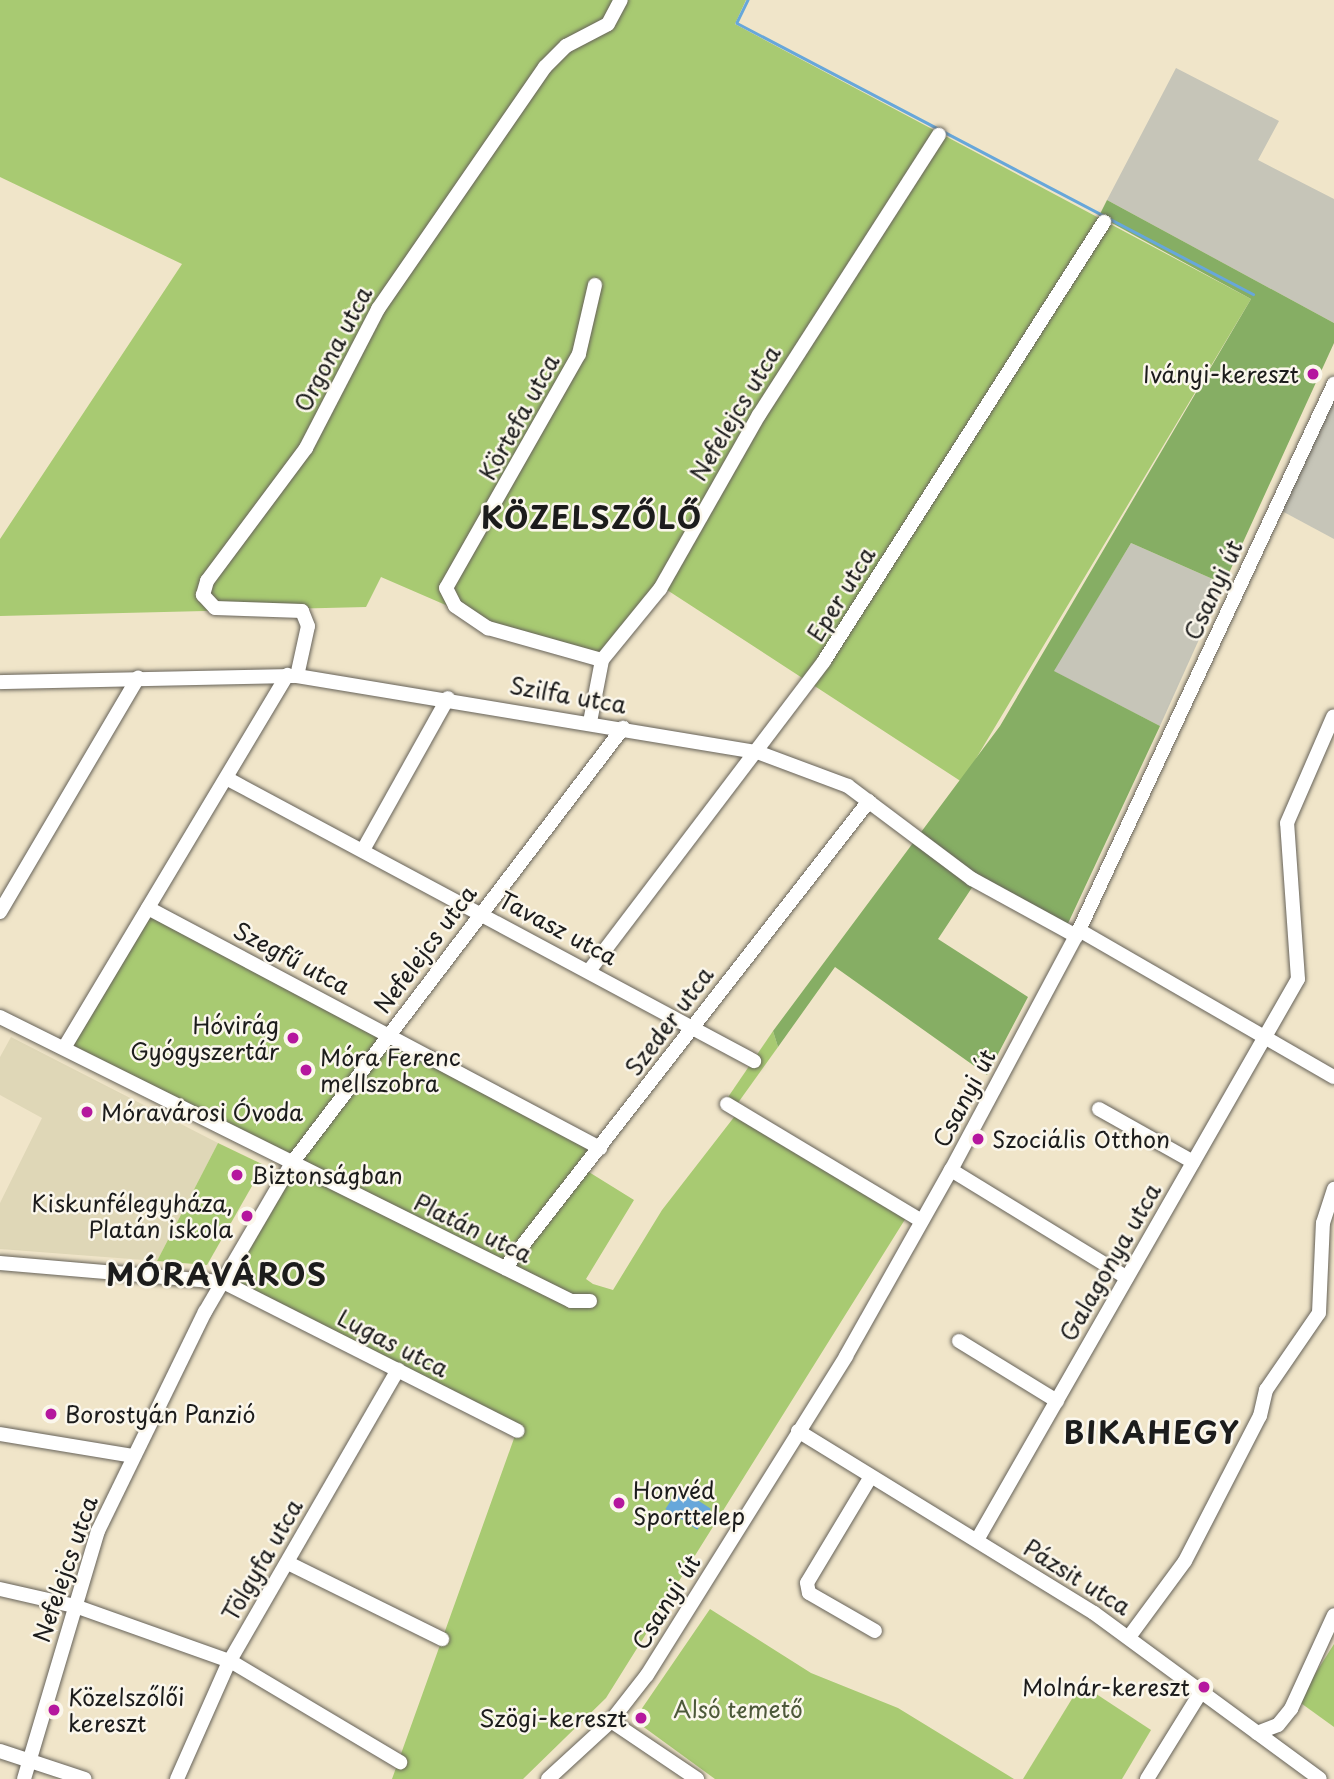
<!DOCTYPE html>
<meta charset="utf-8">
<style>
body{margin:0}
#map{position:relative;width:1334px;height:1779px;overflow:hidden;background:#f0e5c9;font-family:"Playpen Sans",sans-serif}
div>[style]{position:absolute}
.built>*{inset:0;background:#dfd7b7}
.industrial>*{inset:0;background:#c6c5b8}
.green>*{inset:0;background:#a8ca72}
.forest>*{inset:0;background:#86ae64}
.water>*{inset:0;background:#67a7da;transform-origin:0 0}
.stream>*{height:2.5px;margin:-1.25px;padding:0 1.25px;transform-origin:1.25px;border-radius:1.25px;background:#67a7da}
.roads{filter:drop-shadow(0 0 2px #666259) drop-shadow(0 0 2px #666259)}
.minor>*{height:14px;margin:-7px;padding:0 7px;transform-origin:7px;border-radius:7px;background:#fff}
.dots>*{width:19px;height:19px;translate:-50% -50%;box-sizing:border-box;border:4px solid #fbf7ec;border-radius:50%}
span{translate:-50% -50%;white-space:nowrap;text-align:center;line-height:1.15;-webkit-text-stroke:5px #fbf7ec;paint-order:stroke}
.street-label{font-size:23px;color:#1c1c1c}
.poi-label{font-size:23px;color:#1c1c1c}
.right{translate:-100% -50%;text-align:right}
.left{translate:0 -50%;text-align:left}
.park-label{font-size:23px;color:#4d593a}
.district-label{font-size:30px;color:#1c1c1c;font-weight:700;letter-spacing:2px}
</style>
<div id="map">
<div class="built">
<i style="clip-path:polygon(11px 1037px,218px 1143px,157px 1261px,0 1249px,0 1203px,42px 1118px,0 1095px,0 1057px)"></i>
</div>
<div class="industrial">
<i style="clip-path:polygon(1176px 68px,1279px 121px,1258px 160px,1334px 199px,1334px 323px,1107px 200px)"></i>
<i style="clip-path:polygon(1334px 386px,1334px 539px,1280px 510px)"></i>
<i style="clip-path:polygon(1131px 543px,1224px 584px,1160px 726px,1053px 671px)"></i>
</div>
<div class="green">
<i style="clip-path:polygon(0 0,746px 0,735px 24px,1251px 299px,962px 782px,664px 588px,607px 657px,508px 632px,381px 577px,366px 607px,0 616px,0 539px,182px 264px,0 177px)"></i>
<i style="clip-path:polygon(148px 908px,600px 1149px,584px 1169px,634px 1200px,586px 1279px,593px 1284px,613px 1290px,662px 1210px,738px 1112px,909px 1213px,606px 1698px,523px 1779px,392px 1779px,517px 1430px,223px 1282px,291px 1163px,64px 1048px)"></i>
<i style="clip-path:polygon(773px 1031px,778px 1047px,735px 1107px,724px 1103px)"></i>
<i style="clip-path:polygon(218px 1143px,264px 1165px,207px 1265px,157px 1261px)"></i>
<i style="clip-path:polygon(710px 1609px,811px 1673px,898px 1708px,1014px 1779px,715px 1779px,634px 1720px)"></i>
<i style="clip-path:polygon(1334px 1644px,1334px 1727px,1298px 1701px)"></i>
<i style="clip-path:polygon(1081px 1684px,1151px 1730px,1122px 1779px,1023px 1779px)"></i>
</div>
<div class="forest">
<i style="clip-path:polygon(1107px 200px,1334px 323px,1334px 343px,1224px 584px,1131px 543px,1054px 671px,1160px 726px,1064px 932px,975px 883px,938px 939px,1028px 997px,987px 1075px,835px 967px,778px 1047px,773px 1031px,1000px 726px,1251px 299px,1099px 216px)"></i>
</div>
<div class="water">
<i style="left:679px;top:1488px;width:38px;height:25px;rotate:33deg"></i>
</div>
<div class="stream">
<i style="left:748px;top:0;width:25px;rotate:116deg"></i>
<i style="left:737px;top:23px;width:583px;rotate:27.71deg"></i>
</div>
<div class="roads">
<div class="minor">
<i style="left:595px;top:285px;width:71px;rotate:103.1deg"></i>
<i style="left:579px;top:354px;width:269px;rotate:119.6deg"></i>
<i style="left:446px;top:588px;width:20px;rotate:63deg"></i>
<i style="left:455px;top:606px;width:40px;rotate:34deg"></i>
<i style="left:488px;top:628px;width:118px;rotate:15.7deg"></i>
<i style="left:297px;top:676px;width:51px;rotate:-77.6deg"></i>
<i style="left:308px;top:626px;width:16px;rotate:-112deg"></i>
<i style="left:302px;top:611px;width:87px;rotate:-178deg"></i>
<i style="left:215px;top:608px;width:18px;rotate:-133deg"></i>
<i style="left:203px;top:595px;width:15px;rotate:-74deg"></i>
<i style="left:207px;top:581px;width:166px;rotate:-53.3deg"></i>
<i style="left:306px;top:448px;width:157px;rotate:-62.6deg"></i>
<i style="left:378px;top:309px;width:294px;rotate:-55.4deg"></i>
<i style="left:545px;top:67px;width:30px;rotate:-45deg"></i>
<i style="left:566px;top:46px;width:47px;rotate:-27.6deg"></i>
<i style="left:608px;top:24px;width:27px;rotate:-62deg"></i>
<i style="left:0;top:682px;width:297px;rotate:-1.2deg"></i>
<i style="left:297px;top:676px;width:466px;rotate:9.4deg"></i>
<i style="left:757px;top:752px;width:97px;rotate:20.5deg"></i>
<i style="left:848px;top:786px;width:155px;rotate:36.9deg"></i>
<i style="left:972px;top:879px;width:119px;rotate:28.7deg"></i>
<i style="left:590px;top:722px;width:63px;rotate:-79deg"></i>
<i style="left:602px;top:660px;width:92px;rotate:-50.8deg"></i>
<i style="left:660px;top:589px;width:200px;rotate:-60.4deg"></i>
<i style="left:759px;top:415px;width:333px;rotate:-57.3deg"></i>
<i style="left:228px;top:779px;width:597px;rotate:28.2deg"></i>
<i style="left:363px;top:850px;width:174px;rotate:-60.8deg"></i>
<i style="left:148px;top:908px;width:512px;rotate:27.97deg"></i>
<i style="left:0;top:912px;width:272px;rotate:-59.5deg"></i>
<i style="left:1079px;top:930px;width:294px;rotate:30deg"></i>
<i style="left:589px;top:971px;width:389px;rotate:-52.8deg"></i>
<i style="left:824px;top:661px;width:521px;rotate:-57.47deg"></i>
<i style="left:0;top:1017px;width:638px;rotate:26.44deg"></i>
<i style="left:571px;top:1301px;width:19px"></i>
<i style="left:64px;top:1048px;width:435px;rotate:-59.1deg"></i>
<i style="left:727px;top:1104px;width:227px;rotate:31deg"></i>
<i style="left:1099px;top:1109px;width:108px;rotate:29.4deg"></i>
<i style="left:951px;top:1170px;width:206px;rotate:31.5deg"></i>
<i style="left:0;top:1263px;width:224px;rotate:4.9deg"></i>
<i style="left:223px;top:1282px;width:330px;rotate:26.8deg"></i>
<i style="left:505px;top:1268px;width:592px;rotate:-52.07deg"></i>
<i style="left:959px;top:1341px;width:115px;rotate:31.5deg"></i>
<i style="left:798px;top:1431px;width:347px;rotate:31.6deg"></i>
<i style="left:1094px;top:1613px;width:280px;rotate:36.3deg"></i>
<i style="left:0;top:1434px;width:135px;rotate:9.4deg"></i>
<i style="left:870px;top:1478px;width:122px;rotate:121deg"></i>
<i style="left:807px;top:1583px;width:10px;rotate:79deg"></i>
<i style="left:809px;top:1593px;width:76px;rotate:29.9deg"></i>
<i style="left:977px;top:1540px;width:646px;rotate:-60.22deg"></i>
<i style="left:1298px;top:979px;width:156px;rotate:-94deg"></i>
<i style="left:1287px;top:823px;width:116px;rotate:-66.5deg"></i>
<i style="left:288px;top:1563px;width:172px;rotate:26.3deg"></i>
<i style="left:0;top:1589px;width:77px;rotate:12.8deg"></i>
<i style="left:75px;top:1606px;width:167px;rotate:19.6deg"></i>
<i style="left:232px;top:1662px;width:196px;rotate:30.8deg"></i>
<i style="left:1129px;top:1637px;width:94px;rotate:-53.6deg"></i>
<i style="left:1185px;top:1561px;width:163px;rotate:-62.7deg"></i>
<i style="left:1260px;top:1416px;width:27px;rotate:-77deg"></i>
<i style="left:1266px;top:1390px;width:93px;rotate:-55.5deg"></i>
<i style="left:1319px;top:1313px;width:90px;rotate:-87.5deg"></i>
<i style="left:1323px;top:1223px;width:36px;rotate:-72deg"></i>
<i style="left:611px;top:1721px;width:104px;rotate:34deg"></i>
<i style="left:1257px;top:1733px;width:22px;rotate:-21deg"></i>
<i style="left:1278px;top:1725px;width:21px;rotate:-51deg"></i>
<i style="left:1291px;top:1709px;width:103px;rotate:-65.4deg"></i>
<i style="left:0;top:1751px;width:89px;rotate:18.2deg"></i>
<i style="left:24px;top:1779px;width:259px;rotate:-73.4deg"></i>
<i style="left:98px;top:1531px;width:244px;rotate:-64deg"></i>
<i style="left:205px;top:1312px;width:173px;rotate:-59.7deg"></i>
<i style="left:292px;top:1163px;width:547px;rotate:-52.73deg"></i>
<i style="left:177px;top:1779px;width:126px;rotate:-66.1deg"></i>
<i style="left:228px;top:1664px;width:340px;rotate:-60deg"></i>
<i style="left:548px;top:1779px;width:86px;rotate:-42.6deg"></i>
<i style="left:611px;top:1721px;width:58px;rotate:-52deg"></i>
<i style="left:647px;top:1675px;width:376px;rotate:-58deg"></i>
<i style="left:846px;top:1356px;width:214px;rotate:-60.6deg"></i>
<i style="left:951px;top:1170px;width:272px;rotate:-61.9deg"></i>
<i style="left:1079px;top:930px;width:603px;rotate:-64.97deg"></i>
<i style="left:1147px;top:1779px;width:102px;rotate:-58.2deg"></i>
</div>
</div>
<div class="dots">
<i style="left:1313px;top:374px;background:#b5179e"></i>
<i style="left:293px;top:1038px;background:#b5179e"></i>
<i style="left:306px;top:1070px;background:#b5179e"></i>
<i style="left:87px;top:1112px;background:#b5179e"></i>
<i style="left:978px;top:1139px;background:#b5179e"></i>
<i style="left:237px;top:1175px;background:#b5179e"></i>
<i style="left:247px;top:1216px;background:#b5179e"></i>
<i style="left:51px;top:1414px;background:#b5179e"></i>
<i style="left:619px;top:1503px;background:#b5179e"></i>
<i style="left:1204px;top:1687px;background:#b5179e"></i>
<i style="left:54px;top:1710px;background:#b5179e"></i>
<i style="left:641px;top:1718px;background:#b5179e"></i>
</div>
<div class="street-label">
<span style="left:333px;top:349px;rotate:-62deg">Orgona utca</span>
<span style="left:735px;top:413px;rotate:-59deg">Nefelejcs utca</span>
<span style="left:519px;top:417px;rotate:-61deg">Körtefa utca</span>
<span style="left:1213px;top:590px;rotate:-65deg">Csanyi út</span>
<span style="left:841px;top:594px;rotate:-58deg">Eper utca</span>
<span style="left:568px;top:695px;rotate:10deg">Szilfa utca</span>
<span style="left:558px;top:928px;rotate:28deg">Tavasz utca</span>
<span style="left:425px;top:949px;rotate:-53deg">Nefelejcs utca</span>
<span style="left:292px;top:958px;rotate:28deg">Szegfű utca</span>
<span style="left:669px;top:1021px;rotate:-53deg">Szeder utca</span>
<span style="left:964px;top:1098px;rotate:-62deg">Csanyi út</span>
<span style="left:473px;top:1228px;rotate:26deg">Platán utca</span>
<span style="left:1110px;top:1262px;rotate:-60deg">Galagonya utca</span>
<span style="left:393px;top:1343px;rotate:27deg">Lugas utca</span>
<span style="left:262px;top:1560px;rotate:-60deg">Tölgyfa utca</span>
<span style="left:65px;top:1569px;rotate:-71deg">Nefelejcs utca</span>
<span style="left:1077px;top:1577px;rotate:32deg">Pázsit utca</span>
<span style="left:666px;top:1602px;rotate:-58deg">Csanyi út</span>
</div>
<div class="poi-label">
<span class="right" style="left:1299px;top:374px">Iványi-kereszt</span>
<span class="right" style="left:279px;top:1038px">Hóvirág<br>Gyógyszertár</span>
<span class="left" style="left:320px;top:1070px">Móra Ferenc<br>mellszobra</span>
<span class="left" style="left:101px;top:1112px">Móravárosi Óvoda</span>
<span class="left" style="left:992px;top:1139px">Szociális Otthon</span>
<span class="left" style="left:251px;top:1175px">Biztonságban</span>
<span class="right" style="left:233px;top:1216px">Kiskunfélegyháza,<br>Platán iskola</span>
<span class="left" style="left:65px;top:1414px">Borostyán Panzió</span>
<span class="left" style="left:633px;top:1503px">Honvéd<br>Sporttelep</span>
<span class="right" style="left:1190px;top:1687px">Molnár-kereszt</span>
<span class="left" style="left:68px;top:1710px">Közelszőlői<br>kereszt</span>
<span class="right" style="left:627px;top:1718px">Szögi-kereszt</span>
</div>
<div class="park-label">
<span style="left:738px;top:1709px">Alsó temető</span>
</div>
<div class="district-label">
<span style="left:592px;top:517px">KÖZELSZŐLŐ</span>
<span style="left:217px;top:1274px">MÓRAVÁROS</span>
<span style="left:1152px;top:1432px">BIKAHEGY</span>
</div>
</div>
